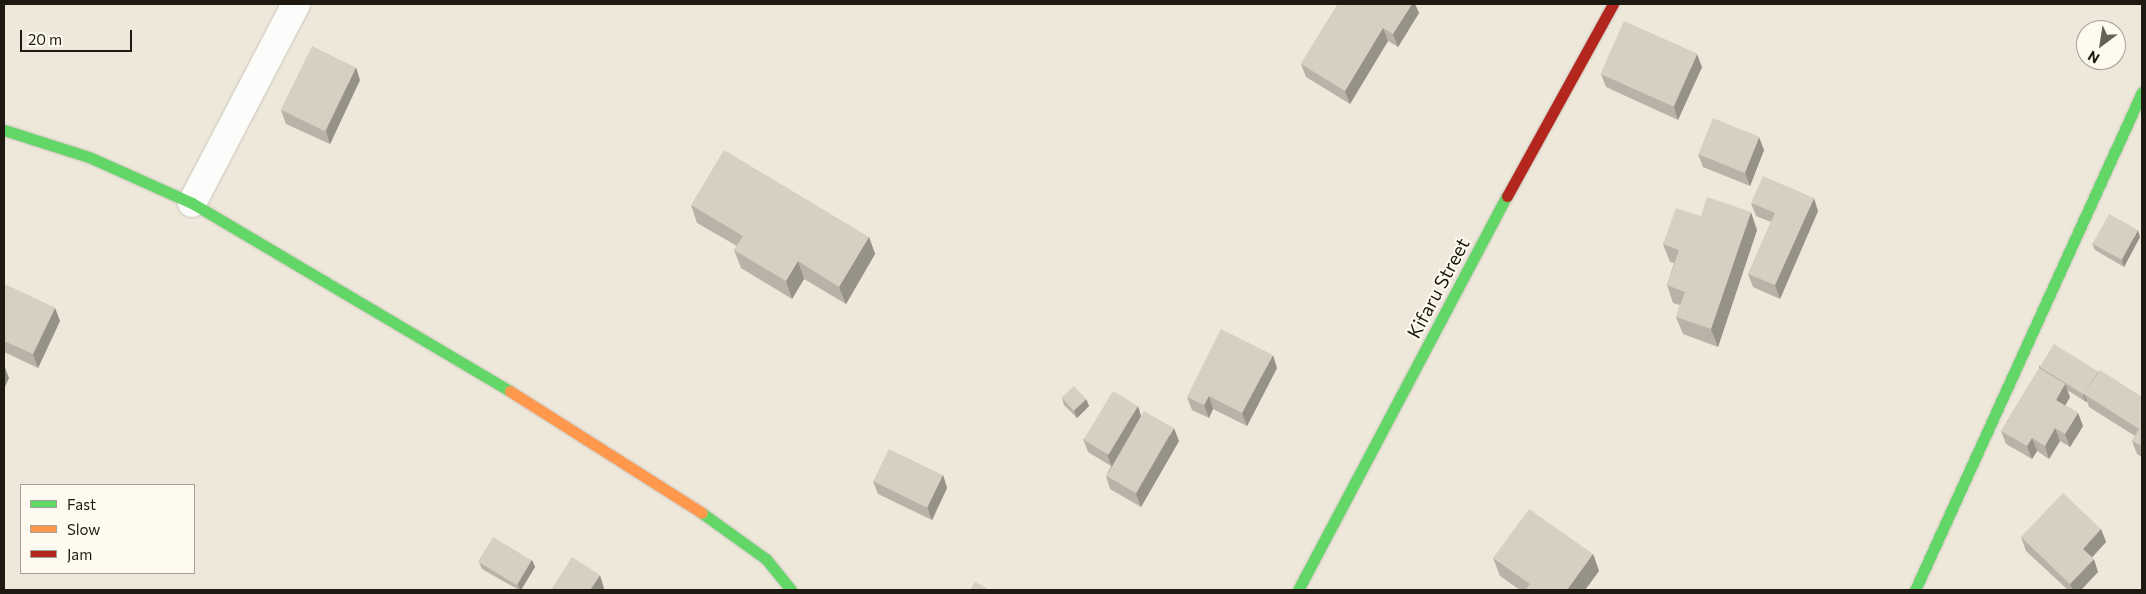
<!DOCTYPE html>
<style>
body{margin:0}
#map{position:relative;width:2146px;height:594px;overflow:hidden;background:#eee8db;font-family:Commissioner,sans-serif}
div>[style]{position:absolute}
.roads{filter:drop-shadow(0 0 1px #cac5bb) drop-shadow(0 0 1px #cac5bb)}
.street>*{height:28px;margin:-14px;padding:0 14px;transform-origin:14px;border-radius:14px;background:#fcfcfa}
.fast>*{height:11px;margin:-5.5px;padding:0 5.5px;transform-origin:5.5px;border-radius:5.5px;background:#63d668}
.slow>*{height:11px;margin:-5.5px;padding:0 5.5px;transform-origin:5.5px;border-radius:5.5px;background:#ff974d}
.jam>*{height:11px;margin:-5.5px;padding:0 5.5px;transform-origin:5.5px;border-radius:5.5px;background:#b3261e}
.wall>*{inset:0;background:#b9b3a7}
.shaded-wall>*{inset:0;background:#969288}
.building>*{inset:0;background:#d7d0c2;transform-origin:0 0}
span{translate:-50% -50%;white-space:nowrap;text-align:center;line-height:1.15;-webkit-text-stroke:4px #fefaf0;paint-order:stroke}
.street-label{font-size:19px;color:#1e1a11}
.frame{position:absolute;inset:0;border:5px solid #1e1a11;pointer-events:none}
.legend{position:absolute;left:20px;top:484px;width:175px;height:90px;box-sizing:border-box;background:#fefaf0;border:1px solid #a4a097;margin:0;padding:6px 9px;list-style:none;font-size:15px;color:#1e1a11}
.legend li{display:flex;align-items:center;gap:10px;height:25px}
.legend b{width:25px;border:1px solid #a4a097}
.north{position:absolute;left:2076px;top:20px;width:50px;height:50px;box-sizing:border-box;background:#fefaf0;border:1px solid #a4a097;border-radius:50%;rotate:211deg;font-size:14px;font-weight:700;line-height:20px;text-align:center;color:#1e1a11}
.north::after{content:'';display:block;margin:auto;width:18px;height:22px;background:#676258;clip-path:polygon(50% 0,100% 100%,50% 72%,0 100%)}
.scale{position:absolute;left:20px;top:30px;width:112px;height:22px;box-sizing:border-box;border:2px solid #1e1a11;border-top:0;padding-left:6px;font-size:15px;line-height:18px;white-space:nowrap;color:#1e1a11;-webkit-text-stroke:4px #fefaf0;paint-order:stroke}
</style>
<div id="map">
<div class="roads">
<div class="street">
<i style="left:192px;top:203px;width:225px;rotate:-62.4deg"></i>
</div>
<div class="fast">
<i style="left:4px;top:130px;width:89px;rotate:17.6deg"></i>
<i style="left:89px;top:157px;width:113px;rotate:24.1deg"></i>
<i style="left:192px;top:203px;width:369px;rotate:30.6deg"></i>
<i style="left:702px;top:513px;width:79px;rotate:35.7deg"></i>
<i style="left:766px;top:559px;width:40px;rotate:51deg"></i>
<i style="left:1298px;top:590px;width:446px;rotate:-62.1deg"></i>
<i style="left:1915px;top:590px;width:547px;rotate:-65.5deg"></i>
</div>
<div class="slow">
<i style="left:510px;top:391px;width:227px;rotate:32.4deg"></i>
</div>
<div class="jam">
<i style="left:1507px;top:196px;width:219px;rotate:-61.1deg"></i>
</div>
</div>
<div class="wall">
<i style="clip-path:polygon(1338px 4px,1415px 4px,1419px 13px,1398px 47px,1388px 41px,1350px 104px,1306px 77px,1301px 64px)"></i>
<i style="clip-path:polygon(1702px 67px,1678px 120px,1606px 87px,1601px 74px)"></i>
<i style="clip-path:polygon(360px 80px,330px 144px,286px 124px,281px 110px)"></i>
<i style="clip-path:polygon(1764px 150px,1750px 186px,1703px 167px,1698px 154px)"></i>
<i style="clip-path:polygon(1751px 203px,1818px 211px,1780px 299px,1753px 287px,1748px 274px,1771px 222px,1756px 216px)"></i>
<i style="clip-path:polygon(691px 205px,869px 237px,875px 254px,846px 304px,804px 279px,792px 299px,741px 268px,734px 250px,737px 246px,697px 223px)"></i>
<i style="clip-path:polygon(1701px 216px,1757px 230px,1718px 347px,1683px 334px,1676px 317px,1680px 305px,1673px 303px,1667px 285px,1674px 263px,1670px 262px,1663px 244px)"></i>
<i style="clip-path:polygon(2140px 237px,2124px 267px,2095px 250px,2092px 243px)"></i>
<i style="clip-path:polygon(4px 284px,55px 308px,60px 321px,38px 368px,4px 352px)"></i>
<i style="clip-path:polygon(2039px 366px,2098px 372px,2142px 397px,2142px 457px,2137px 454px,2132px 441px,2135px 436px,2089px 407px,2087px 401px,2086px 402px,2067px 390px,2070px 397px,2065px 405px,2078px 413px,2083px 426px,2070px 447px,2060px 441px,2049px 459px,2037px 451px,2032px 459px,2006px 444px,2001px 431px,2039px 369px)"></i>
<i style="clip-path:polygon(1277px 368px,1247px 426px,1213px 409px,1209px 418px,1192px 410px,1187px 397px)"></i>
<i style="clip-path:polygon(1062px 398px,1086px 399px,1089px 406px,1077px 418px,1064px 405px)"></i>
<i style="clip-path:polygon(1141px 416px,1179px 441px,1141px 507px,1110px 489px,1106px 476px,1111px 466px,1088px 452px,1083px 439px)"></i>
<i style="clip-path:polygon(943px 475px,947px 488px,932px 520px,878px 494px,873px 481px)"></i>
<i style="clip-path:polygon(2101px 529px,2106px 542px,2092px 557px,2098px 572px,2081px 590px,2068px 590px,2026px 551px,2021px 537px)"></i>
<i style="clip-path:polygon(1593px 554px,1599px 571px,1585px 590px,1520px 590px,1500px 576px,1493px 558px)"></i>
<i style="clip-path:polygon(532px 560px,535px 567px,521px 590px,519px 590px,482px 569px,479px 562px)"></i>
</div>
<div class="shaded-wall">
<i style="clip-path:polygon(1412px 4px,1415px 4px,1419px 13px,1398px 47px,1393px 34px)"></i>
<i style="clip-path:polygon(1383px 28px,1388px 41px,1350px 104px,1345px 91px)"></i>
<i style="clip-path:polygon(1697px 54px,1702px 67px,1678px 120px,1674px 107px)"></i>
<i style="clip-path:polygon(356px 67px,360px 80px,330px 144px,326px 131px)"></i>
<i style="clip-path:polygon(1759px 137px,1764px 150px,1750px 186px,1745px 173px)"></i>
<i style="clip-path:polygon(1814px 198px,1818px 211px,1780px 299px,1775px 285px)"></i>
<i style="clip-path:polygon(1751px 212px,1757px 230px,1718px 347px,1711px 329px)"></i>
<i style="clip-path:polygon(2138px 230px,2140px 237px,2124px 267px,2122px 260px)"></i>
<i style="clip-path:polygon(869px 237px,875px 254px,846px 304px,839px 287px)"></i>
<i style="clip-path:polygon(798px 261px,804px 279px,792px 299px,786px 281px)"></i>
<i style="clip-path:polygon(55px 308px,60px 321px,38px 368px,33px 354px)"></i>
<i style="clip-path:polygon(1273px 355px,1277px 368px,1247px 426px,1242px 413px)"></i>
<i style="clip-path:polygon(4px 365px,9px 378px,4px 389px)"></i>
<i style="clip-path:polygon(2098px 372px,2084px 394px,2087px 401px,2086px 402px,2083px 395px)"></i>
<i style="clip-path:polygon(2065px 384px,2070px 397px,2061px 413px,2056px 400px)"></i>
<i style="clip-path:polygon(1209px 396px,1213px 409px,1209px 418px,1204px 405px)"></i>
<i style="clip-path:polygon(1086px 399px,1089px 406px,1077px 418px,1074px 410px)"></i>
<i style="clip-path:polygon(1138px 406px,1142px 419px,1112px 467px,1107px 454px)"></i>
<i style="clip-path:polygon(2078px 413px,2083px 426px,2070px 447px,2065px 434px)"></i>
<i style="clip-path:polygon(1174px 428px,1179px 441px,1141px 507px,1136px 494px)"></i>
<i style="clip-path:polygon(2055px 428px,2060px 441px,2049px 459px,2045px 446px)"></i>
<i style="clip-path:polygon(2032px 438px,2037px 451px,2032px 459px,2027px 446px)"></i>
<i style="clip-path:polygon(943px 475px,947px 488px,932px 520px,927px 507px)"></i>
<i style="clip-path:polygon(2101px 529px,2106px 542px,2088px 562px,2083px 549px)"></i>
<i style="clip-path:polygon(1593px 554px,1599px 571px,1585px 590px,1567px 590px)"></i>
<i style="clip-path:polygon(2094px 559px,2098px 572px,2081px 590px,2073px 590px,2070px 584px)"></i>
<i style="clip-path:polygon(532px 560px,535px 567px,521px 590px,520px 590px,518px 584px)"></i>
<i style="clip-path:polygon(600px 575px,604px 588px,603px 590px,590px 590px)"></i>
</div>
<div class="building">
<i style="clip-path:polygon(1338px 4px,1412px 4px,1393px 34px,1383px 28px,1345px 91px,1301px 64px)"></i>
<i style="left:1624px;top:21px;width:80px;height:58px;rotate:24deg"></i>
<i style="left:312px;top:46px;width:49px;height:71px;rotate:26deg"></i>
<i style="left:1713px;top:118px;width:50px;height:39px;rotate:22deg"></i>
<i style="clip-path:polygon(724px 150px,869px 237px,839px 287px,798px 261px,786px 281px,734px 250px,743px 236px,691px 205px)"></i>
<i style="clip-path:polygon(1763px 176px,1814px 198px,1775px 285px,1748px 274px,1775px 213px,1751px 203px)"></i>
<i style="clip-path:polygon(1707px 197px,1751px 212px,1711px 329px,1676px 317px,1685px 292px,1667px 285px,1679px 250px,1663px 244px,1676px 208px,1701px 216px)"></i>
<i style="left:2109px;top:214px;width:33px;height:34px;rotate:29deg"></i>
<i style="clip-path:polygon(4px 284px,55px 308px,33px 354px,4px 341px)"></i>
<i style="clip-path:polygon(1221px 329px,1273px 355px,1242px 413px,1209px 396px,1204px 405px,1187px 397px)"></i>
<i style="left:2054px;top:344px;width:52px;height:27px;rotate:32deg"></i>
<i style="clip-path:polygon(2039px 368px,2065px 384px,2056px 400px,2078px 413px,2065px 434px,2055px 428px,2045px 446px,2032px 438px,2027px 446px,2001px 431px)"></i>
<i style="clip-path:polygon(2100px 370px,2142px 397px,2142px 446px,2132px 441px,2139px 429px,2084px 394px)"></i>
<i style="left:1074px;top:386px;width:18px;height:17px;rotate:47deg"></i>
<i style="left:1113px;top:391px;width:29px;height:57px;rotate:31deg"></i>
<i style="left:1144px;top:411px;width:34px;height:75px;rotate:30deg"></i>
<i style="left:889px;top:449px;width:60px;height:36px;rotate:26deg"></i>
<i style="clip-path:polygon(2063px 493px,2101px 529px,2083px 549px,2094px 559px,2070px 584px,2021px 537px)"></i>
<i style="clip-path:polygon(1529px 509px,1593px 554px,1567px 590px,1525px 590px,1530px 584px,1493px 558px)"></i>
<i style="left:493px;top:537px;width:45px;height:29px;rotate:31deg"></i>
<i style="clip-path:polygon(572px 557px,600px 575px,590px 590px,551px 590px)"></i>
<i style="clip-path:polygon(975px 582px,990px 590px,970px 590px)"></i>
</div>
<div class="street-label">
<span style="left:1438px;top:288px;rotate:-62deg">Kifaru Street</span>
</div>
<div class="frame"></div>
<ul class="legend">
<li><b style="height:6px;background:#63d668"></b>Fast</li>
<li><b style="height:6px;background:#ff974d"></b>Slow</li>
<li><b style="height:6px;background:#b3261e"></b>Jam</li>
</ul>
<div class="north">N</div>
<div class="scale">20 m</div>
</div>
